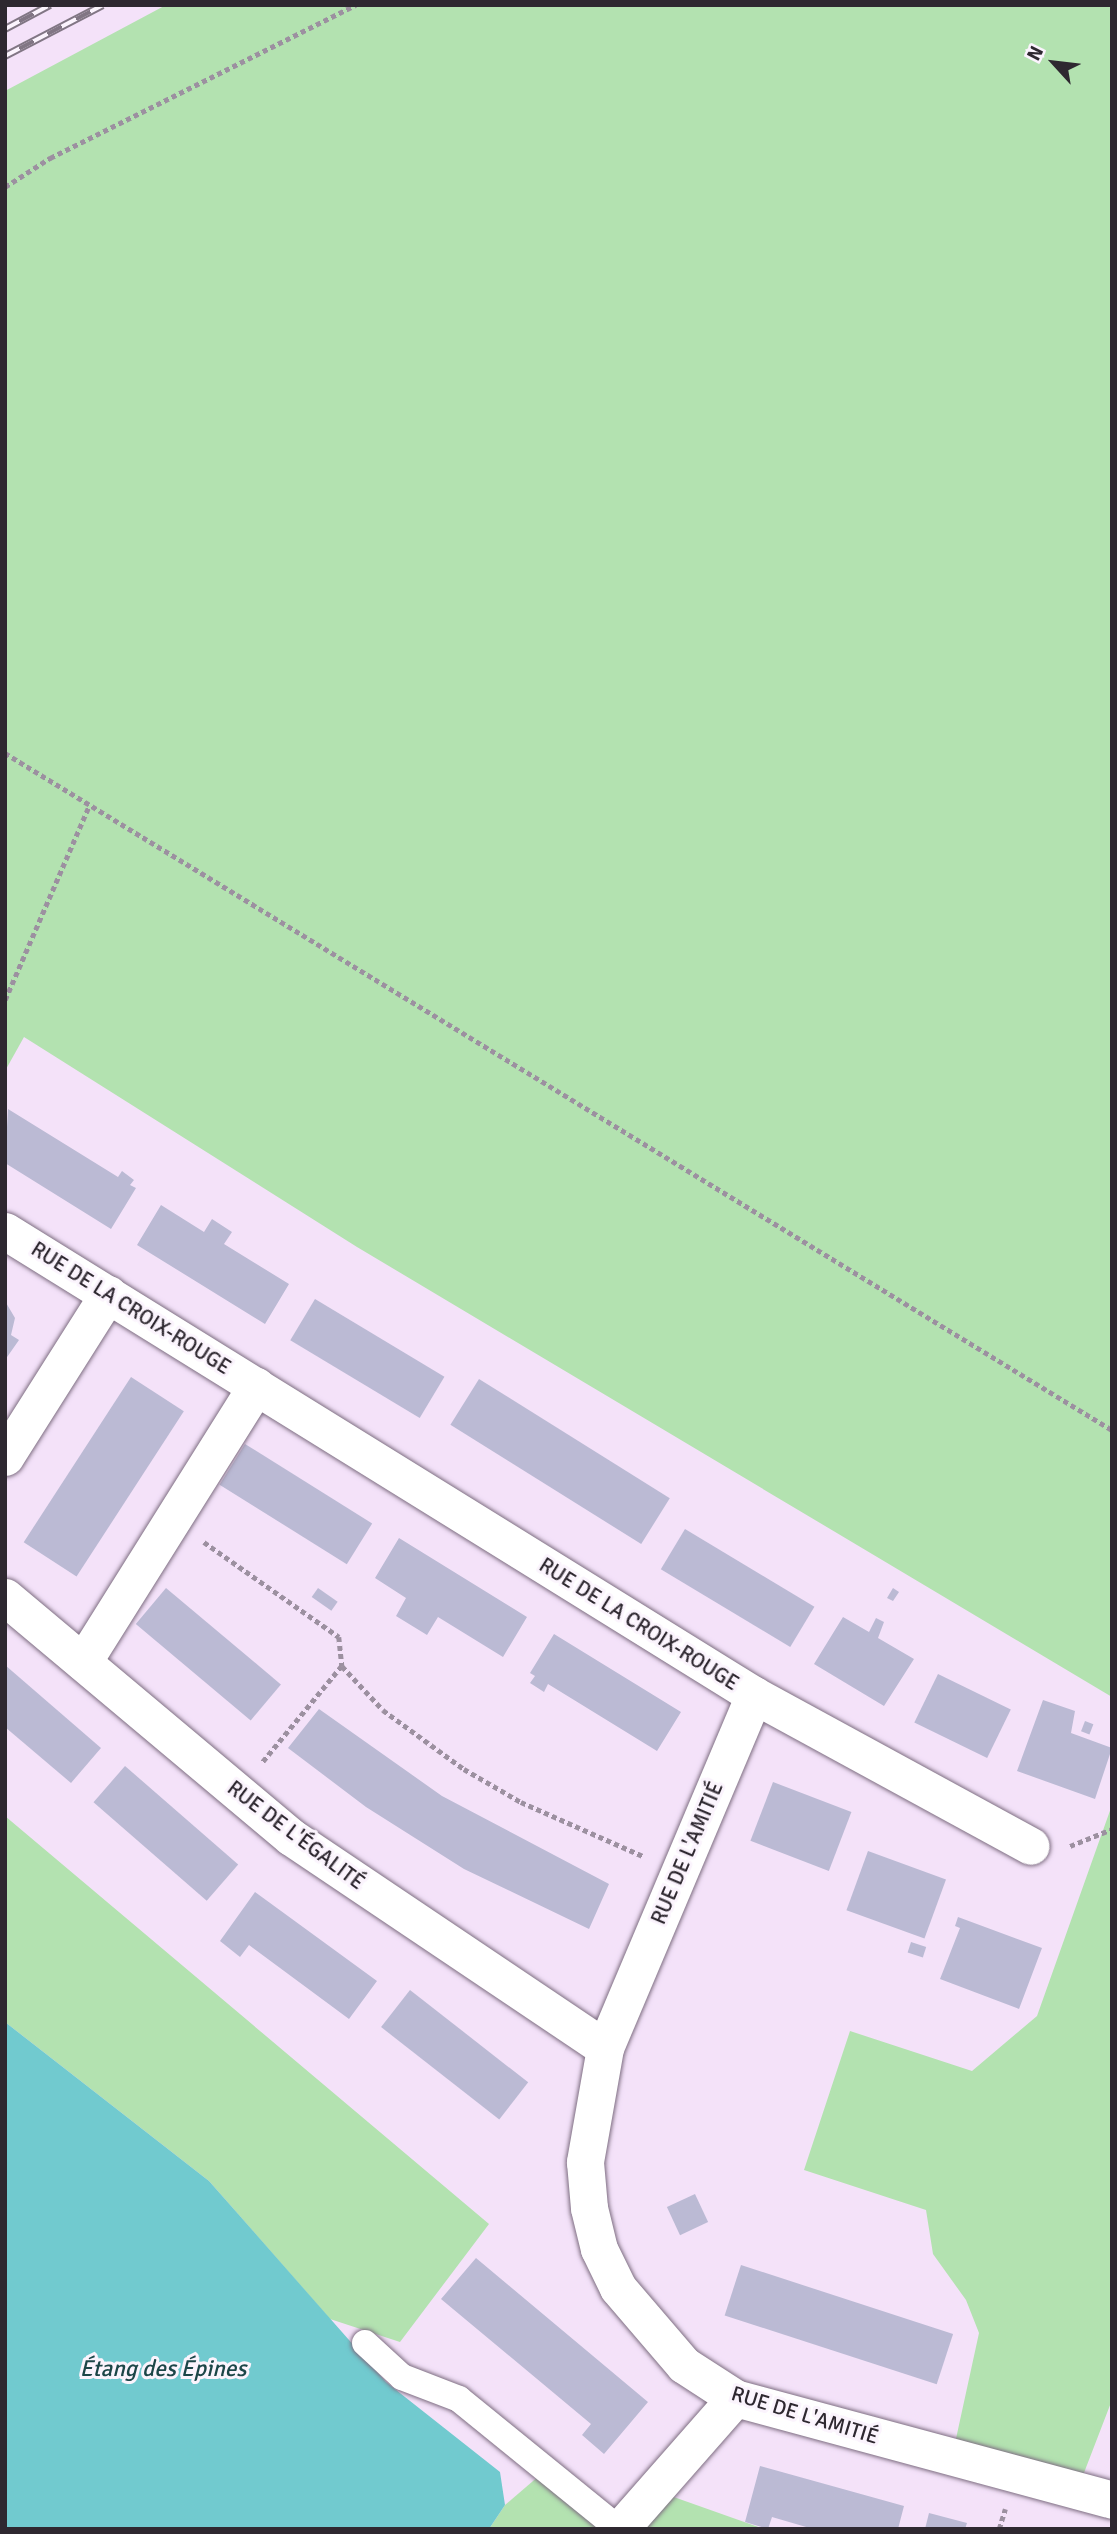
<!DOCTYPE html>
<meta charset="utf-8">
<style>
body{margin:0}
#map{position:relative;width:1117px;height:2534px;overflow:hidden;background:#f4e2f9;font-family:Signika,sans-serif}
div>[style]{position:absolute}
.green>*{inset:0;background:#b3e2b0}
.water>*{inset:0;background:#71cacf}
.building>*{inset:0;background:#bbbad4;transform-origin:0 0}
.path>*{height:4.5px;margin-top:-2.25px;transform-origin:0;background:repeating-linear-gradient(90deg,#9c90a0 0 5px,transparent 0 8.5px)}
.roads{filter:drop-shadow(0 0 2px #7e6e82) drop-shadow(0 0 2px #7e6e82)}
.pedestrian>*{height:26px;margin:-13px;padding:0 13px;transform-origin:13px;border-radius:13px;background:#fff}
.minor>*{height:37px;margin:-18.5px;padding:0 18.5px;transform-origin:18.5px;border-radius:18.5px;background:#fff}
.rail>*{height:8px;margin-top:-4px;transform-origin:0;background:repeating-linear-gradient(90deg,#fbf4fd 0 16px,#817684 0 32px);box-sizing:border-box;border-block:2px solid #817684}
span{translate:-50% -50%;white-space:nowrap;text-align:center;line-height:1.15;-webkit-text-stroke:6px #fbf4fd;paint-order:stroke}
.street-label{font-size:21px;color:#2e2830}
.water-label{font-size:23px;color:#1c4648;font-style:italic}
.frame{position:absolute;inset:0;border:7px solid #2e2830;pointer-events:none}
.north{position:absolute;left:1019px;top:28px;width:70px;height:70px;-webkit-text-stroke:5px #fbf4fd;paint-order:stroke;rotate:297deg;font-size:19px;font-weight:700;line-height:28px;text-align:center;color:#2e2830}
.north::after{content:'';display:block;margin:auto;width:24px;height:32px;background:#2e2830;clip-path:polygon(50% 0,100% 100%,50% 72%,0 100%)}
</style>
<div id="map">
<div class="green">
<i style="clip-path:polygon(166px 5px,1112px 5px,1112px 1697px,357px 1247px,24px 1037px,5px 1071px,5px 91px)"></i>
<i style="clip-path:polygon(1112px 1805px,1112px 2400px,1077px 2491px,952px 2457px,979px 2333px,966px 2300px,933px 2254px,926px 2210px,804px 2170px,850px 2031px,972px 2071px,1037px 2016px)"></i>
<i style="clip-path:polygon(5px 1816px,489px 2224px,400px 2342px,330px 2319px,209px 2181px,5px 2022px)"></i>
<i style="clip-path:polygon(547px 2469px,619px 2529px,489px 2529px,505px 2505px)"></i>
<i style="clip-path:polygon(654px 2490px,764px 2529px,620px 2529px)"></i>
</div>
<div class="water">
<i style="clip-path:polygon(5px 2022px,209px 2181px,386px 2382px,500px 2472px,505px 2505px,489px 2529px,5px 2529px)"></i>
</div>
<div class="building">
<i style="clip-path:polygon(8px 1109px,118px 1177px,122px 1171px,134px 1180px,130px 1185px,136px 1188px,111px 1229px,5px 1163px)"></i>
<i style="clip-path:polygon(161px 1205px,204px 1232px,212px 1219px,232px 1232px,224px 1244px,289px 1284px,265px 1324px,137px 1245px)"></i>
<i style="left:315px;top:1299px;width:151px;height:48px;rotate:31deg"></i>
<i style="clip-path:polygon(5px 1301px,15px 1318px,11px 1335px,19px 1340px,5px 1360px)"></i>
<i style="left:131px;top:1377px;width:63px;height:197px;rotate:33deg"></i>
<i style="left:479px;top:1379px;width:225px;height:54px;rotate:32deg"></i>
<i style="left:245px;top:1444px;width:150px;height:48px;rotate:32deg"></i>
<i style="left:685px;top:1529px;width:151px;height:47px;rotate:31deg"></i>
<i style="clip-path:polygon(399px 1538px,527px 1617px,503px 1657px,438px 1617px,427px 1635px,396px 1616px,406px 1598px,375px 1578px)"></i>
<i style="left:166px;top:1588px;width:150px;height:47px;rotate:40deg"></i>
<i style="left:318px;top:1588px;width:24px;height:11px;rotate:35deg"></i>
<i style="clip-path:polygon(893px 1588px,899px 1592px,893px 1601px,887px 1598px)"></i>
<i style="clip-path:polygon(843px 1617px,869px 1632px,876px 1618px,884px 1622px,878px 1638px,914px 1659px,884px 1706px,814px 1664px)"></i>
<i style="clip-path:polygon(554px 1634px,681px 1712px,657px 1751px,548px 1684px,544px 1692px,530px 1683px,535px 1676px,530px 1673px)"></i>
<i style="clip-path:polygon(5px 1665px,101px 1748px,71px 1783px,5px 1727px)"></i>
<i style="left:938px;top:1674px;width:81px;height:54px;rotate:26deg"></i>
<i style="clip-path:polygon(1043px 1700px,1075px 1711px,1071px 1733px,1112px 1748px,1095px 1799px,1017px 1771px)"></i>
<i style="clip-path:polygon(319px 1709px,442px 1796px,609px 1884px,589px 1929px,464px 1869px,366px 1807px,288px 1748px)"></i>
<i style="left:1085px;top:1721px;width:9px;height:11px;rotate:21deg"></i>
<i style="left:125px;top:1766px;width:150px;height:48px;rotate:41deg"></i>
<i style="left:773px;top:1782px;width:84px;height:63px;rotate:21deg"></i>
<i style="left:868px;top:1851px;width:83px;height:63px;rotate:20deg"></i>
<i style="clip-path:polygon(255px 1892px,377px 1981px,349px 2019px,249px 1945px,240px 1957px,220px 1941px)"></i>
<i style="clip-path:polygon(958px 1917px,1042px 1948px,1019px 2009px,940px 1979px,960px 1928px,955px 1926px)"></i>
<i style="left:911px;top:1942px;width:16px;height:11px;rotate:18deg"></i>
<i style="left:410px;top:1990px;width:150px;height:47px;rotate:38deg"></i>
<i style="left:695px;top:2194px;width:31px;height:31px;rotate:65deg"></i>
<i style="clip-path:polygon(476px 2258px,648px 2402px,604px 2454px,582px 2435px,591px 2424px,441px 2299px)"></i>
<i style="left:741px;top:2265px;width:223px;height:53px;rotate:18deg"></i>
<i style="clip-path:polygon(760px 2466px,904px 2506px,898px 2529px,813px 2529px,772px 2517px,768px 2529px,745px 2522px)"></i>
<i style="clip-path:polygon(929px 2513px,967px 2523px,965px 2529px,925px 2529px)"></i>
</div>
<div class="path">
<i style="left:5px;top:187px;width:54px;rotate:-32.8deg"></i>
<i style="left:50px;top:158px;width:342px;rotate:-26.6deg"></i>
<i style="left:5px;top:753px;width:1298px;rotate:31.45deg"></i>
<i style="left:5px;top:1000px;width:211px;rotate:-66.6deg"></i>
<i style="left:204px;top:1542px;width:165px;rotate:35.1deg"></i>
<i style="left:339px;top:1637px;width:29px;rotate:84deg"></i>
<i style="left:342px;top:1666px;width:126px;rotate:129.5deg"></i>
<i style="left:342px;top:1666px;width:60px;rotate:47deg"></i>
<i style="left:383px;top:1710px;width:100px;rotate:36.1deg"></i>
<i style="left:464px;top:1769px;width:66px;rotate:30.1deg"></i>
<i style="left:521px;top:1802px;width:133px;rotate:23.9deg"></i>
<i style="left:1070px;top:1846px;width:45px;rotate:-22deg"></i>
<i style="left:999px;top:2529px;width:21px;rotate:-73deg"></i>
</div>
<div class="roads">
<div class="pedestrian">
<i style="left:365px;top:2343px;width:50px;rotate:42.6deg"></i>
<i style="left:402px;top:2377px;width:61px;rotate:21.1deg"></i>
<i style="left:459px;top:2399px;width:206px;rotate:39.1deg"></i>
</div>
<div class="minor">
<i style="left:5px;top:1231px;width:881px;rotate:31.78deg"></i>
<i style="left:754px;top:1695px;width:315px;rotate:28.6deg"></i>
<i style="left:5px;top:1457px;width:193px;rotate:-57.7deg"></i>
<i style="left:5px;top:1597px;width:373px;rotate:40deg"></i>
<i style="left:291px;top:1837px;width:378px;rotate:33.9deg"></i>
<i style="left:83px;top:1662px;width:326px;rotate:-57.9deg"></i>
<i style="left:754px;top:1695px;width:383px;rotate:112.9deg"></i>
<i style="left:605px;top:2048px;width:116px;rotate:100deg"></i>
<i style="left:585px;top:2162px;width:46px;rotate:85deg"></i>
<i style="left:589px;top:2208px;width:42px;rotate:76.3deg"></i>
<i style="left:599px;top:2249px;width:43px;rotate:64deg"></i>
<i style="left:618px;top:2288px;width:101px;rotate:49.4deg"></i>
<i style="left:684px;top:2365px;width:61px;rotate:32.9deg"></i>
<i style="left:735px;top:2398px;width:391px;rotate:15.1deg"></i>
<i style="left:620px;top:2529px;width:174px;rotate:-48.7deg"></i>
</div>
</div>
<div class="rail">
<i style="left:5px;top:29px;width:51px;rotate:-28.1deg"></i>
<i style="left:5px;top:56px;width:110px;rotate:-27.5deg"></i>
</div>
<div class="street-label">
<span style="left:131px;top:1308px;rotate:32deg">RUE DE LA CROIX-ROUGE</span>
<span style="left:639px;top:1624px;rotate:32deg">RUE DE LA CROIX-ROUGE</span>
<span style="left:296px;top:1835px;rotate:37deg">RUE DE L'ÉGALITÉ</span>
<span style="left:687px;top:1853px;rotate:-67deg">RUE DE L'AMITIÉ</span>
<span style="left:805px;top:2415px;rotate:17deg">RUE DE L'AMITIÉ</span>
</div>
<div class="water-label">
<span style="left:163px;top:2369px">Étang des Épines</span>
</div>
<div class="frame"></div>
<div class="north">N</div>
</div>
